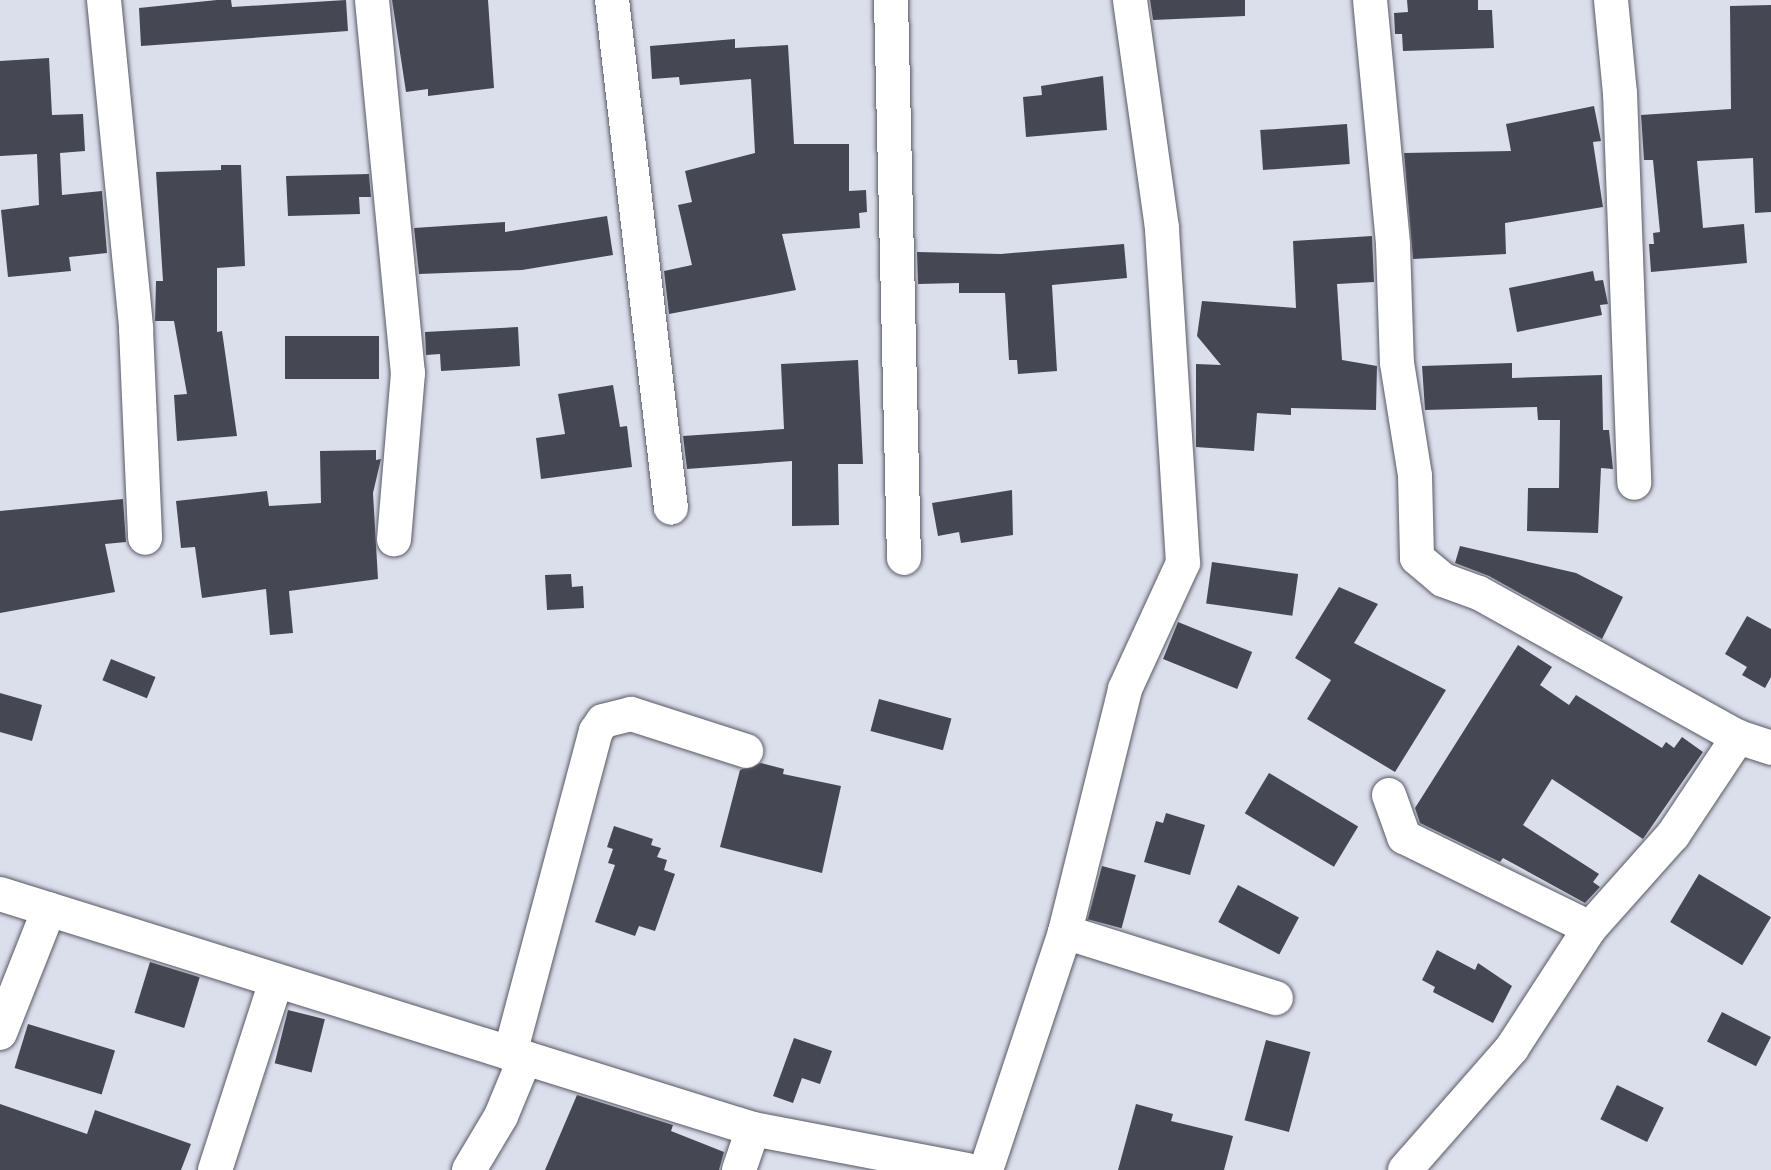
<!DOCTYPE html>
<style>
body{margin:0}
#map{position:relative;width:1771px;height:1170px;overflow:hidden;background:#dbdeeb;font-family:Poppins,sans-serif}
div>[style]{position:absolute}
.building>*{inset:0;background:#454752;transform-origin:0 0}
.roads{filter:drop-shadow(0 0 2px #575a64) drop-shadow(0 0 2px #575a64)}
.minor>*{height:34px;margin:-17px;padding:0 17px;transform-origin:17px;border-radius:17px;background:#fff}
span{translate:-50% -50%;white-space:nowrap;text-align:center;line-height:1.15;-webkit-text-stroke:8px #e8ebf8;paint-order:stroke}
</style>
<div id="map">
<div class="building">
<i style="clip-path:polygon(217px 0,231px 0,232px 7px,346px 0,348px 31px,141px 46px,139px 8px)"></i>
<i style="clip-path:polygon(392px 0,488px 0,494px 88px,428px 96px,428px 89px,406px 92px)"></i>
<i style="clip-path:polygon(1150px 0,1245px 0,1245px 16px,1153px 20px)"></i>
<i style="clip-path:polygon(1407px 0,1478px 0,1478px 10px,1492px 10px,1494px 48px,1403px 51px,1402px 34px,1395px 34px,1394px 13px,1408px 12px)"></i>
<i style="clip-path:polygon(1771px 5px,1771px 212px,1755px 213px,1753px 158px,1697px 161px,1703px 228px,1744px 224px,1747px 263px,1651px 272px,1649px 244px,1654px 244px,1653px 233px,1660px 232px,1653px 160px,1644px 160px,1641px 115px,1731px 109px,1730px 6px)"></i>
<i style="clip-path:polygon(735px 39px,735px 48px,788px 45px,794px 144px,849px 144px,849px 191px,866px 190px,867px 212px,859px 213px,860px 228px,782px 234px,796px 290px,669px 314px,664px 271px,692px 265px,678px 205px,692px 202px,685px 171px,755px 153px,751px 79px,680px 85px,679px 77px,652px 79px,650px 46px)"></i>
<i style="clip-path:polygon(49px 58px,52px 115px,83px 114px,85px 151px,60px 153px,62px 195px,102px 191px,107px 253px,69px 257px,71px 271px,8px 277px,1px 210px,39px 205px,37px 154px,0 156px,0 61px)"></i>
<i style="clip-path:polygon(1103px 76px,1107px 130px,1026px 137px,1023px 97px,1042px 95px,1041px 86px)"></i>
<i style="clip-path:polygon(1594px 106px,1601px 141px,1593px 142px,1603px 207px,1505px 223px,1506px 254px,1413px 259px,1404px 153px,1511px 151px,1506px 124px)"></i>
<i style="left:1347px;top:124px;width:40px;height:87px;rotate:86deg"></i>
<i style="clip-path:polygon(221px 165px,241px 165px,245px 266px,217px 268px,217px 332px,222px 331px,237px 436px,177px 441px,174px 395px,187px 394px,174px 321px,155px 321px,156px 281px,163px 281px,156px 172px,221px 170px)"></i>
<i style="clip-path:polygon(369px 174px,371px 197px,359px 197px,360px 214px,288px 216px,286px 176px)"></i>
<i style="clip-path:polygon(607px 216px,613px 255px,522px 270px,419px 274px,414px 228px,505px 222px,505px 232px)"></i>
<i style="clip-path:polygon(1372px 236px,1374px 282px,1337px 284px,1342px 360px,1377px 366px,1376px 410px,1291px 408px,1291px 415px,1257px 413px,1254px 451px,1196px 447px,1196px 364px,1221px 365px,1197px 336px,1202px 301px,1296px 308px,1293px 241px)"></i>
<i style="clip-path:polygon(1124px 244px,1127px 278px,1052px 285px,1057px 371px,1018px 374px,1017px 360px,1009px 360px,1005px 293px,959px 293px,959px 283px,918px 284px,917px 252px,1001px 254px)"></i>
<i style="clip-path:polygon(1593px 271px,1595px 281px,1603px 280px,1608px 304px,1600px 305px,1602px 315px,1517px 332px,1509px 288px)"></i>
<i style="clip-path:polygon(518px 327px,520px 366px,441px 371px,440px 354px,426px 355px,425px 332px)"></i>
<i style="left:379px;top:336px;width:43px;height:94px;rotate:90deg"></i>
<i style="clip-path:polygon(858px 360px,863px 464px,838px 464px,839px 525px,792px 526px,792px 461px,687px 469px,683px 436px,784px 429px,781px 364px)"></i>
<i style="clip-path:polygon(1512px 363px,1512px 378px,1602px 375px,1603px 430px,1609px 430px,1613px 469px,1601px 468px,1598px 533px,1527px 531px,1528px 488px,1559px 488px,1560px 420px,1538px 420px,1537px 407px,1425px 410px,1422px 366px)"></i>
<i style="clip-path:polygon(613px 385px,620px 427px,627px 426px,632px 467px,541px 479px,536px 438px,565px 434px,558px 394px)"></i>
<i style="clip-path:polygon(376px 450px,376px 460px,381px 459px,373px 493px,378px 579px,289px 591px,293px 633px,270px 635px,266px 589px,202px 598px,195px 547px,181px 548px,176px 501px,267px 491px,269px 506px,321px 503px,320px 451px)"></i>
<i style="clip-path:polygon(1012px 490px,1013px 535px,961px 543px,959px 532px,938px 536px,932px 503px)"></i>
<i style="clip-path:polygon(123px 499px,126px 542px,105px 544px,115px 592px,0 613px,0 511px)"></i>
<i style="clip-path:polygon(1460px 546px,1576px 573px,1623px 597px,1602px 639px,1489px 576px,1455px 563px)"></i>
<i style="left:1212px;top:562px;width:87px;height:42px;rotate:8deg"></i>
<i style="clip-path:polygon(571px 574px,572px 587px,583px 586px,584px 608px,547px 610px,545px 575px)"></i>
<i style="clip-path:polygon(1339px 587px,1378px 604px,1354px 643px,1446px 690px,1395px 772px,1307px 719px,1331px 680px,1295px 658px)"></i>
<i style="clip-path:polygon(1747px 616px,1771px 629px,1771px 677px,1765px 688px,1742px 675px,1747px 667px,1725px 654px)"></i>
<i style="left:1178px;top:622px;width:80px;height:40px;rotate:22deg"></i>
<i style="clip-path:polygon(1518px 645px,1552px 667px,1540px 685px,1569px 705px,1576px 695px,1662px 748px,1666px 742px,1674px 748px,1682px 737px,1703px 752px,1643px 839px,1552px 779px,1523px 825px,1599px 874px,1593px 882px,1600px 887px,1585px 903px,1503px 858px,1500px 862px,1420px 823px,1415px 808px)"></i>
<i style="left:111px;top:659px;width:48px;height:23px;rotate:22deg"></i>
<i style="clip-path:polygon(0 693px,42px 705px,32px 741px,0 732px)"></i>
<i style="left:879px;top:699px;width:75px;height:33px;rotate:15deg"></i>
<i style="clip-path:polygon(761px 763px,784px 769px,783px 774px,841px 786px,822px 873px,720px 847px,740px 770px)"></i>
<i style="left:1269px;top:773px;width:104px;height:47px;rotate:31deg"></i>
<i style="clip-path:polygon(1166px 813px,1205px 825px,1190px 875px,1144px 862px,1156px 821px,1163px 823px)"></i>
<i style="clip-path:polygon(614px 826px,653px 839px,651px 845px,661px 848px,657px 857px,667px 860px,664px 870px,675px 874px,655px 931px,639px 926px,635px 936px,595px 922px,615px 865px,608px 863px,613px 849px,607px 847px)"></i>
<i style="left:1102px;top:866px;width:35px;height:55px;rotate:15deg"></i>
<i style="left:1699px;top:874px;width:84px;height:56px;rotate:31deg"></i>
<i style="left:1238px;top:885px;width:69px;height:42px;rotate:28deg"></i>
<i style="clip-path:polygon(1437px 950px,1475px 970px,1478px 963px,1512px 986px,1493px 1023px,1433px 992px,1435px 987px,1422px 980px)"></i>
<i style="left:150px;top:962px;width:52px;height:53px;rotate:17deg"></i>
<i style="left:288px;top:1010px;width:38px;height:55px;rotate:14deg"></i>
<i style="left:1722px;top:1012px;width:55px;height:33px;rotate:27deg"></i>
<i style="left:28px;top:1024px;width:91px;height:46px;rotate:17deg"></i>
<i style="clip-path:polygon(794px 1038px,832px 1051px,820px 1084px,802px 1078px,793px 1103px,773px 1096px)"></i>
<i style="left:1266px;top:1040px;width:46px;height:83px;rotate:15deg"></i>
<i style="left:1617px;top:1085px;width:52px;height:38px;rotate:26deg"></i>
<i style="clip-path:polygon(577px 1095px,673px 1125px,671px 1131px,724px 1152px,719px 1170px,545px 1170px)"></i>
<i style="clip-path:polygon(0 1104px,87px 1134px,95px 1110px,191px 1144px,181px 1170px,0 1170px)"></i>
<i style="clip-path:polygon(1136px 1104px,1173px 1114px,1171px 1121px,1233px 1136px,1224px 1170px,1118px 1170px)"></i>
</div>
<div class="roads">
<div class="minor">
<i style="left:104px;top:0;width:331px;rotate:84.4deg"></i>
<i style="left:136px;top:329px;width:209px;rotate:87.5deg"></i>
<i style="left:372px;top:0;width:375px;rotate:84.5deg"></i>
<i style="left:408px;top:373px;width:167px;rotate:94.8deg"></i>
<i style="left:612px;top:0;width:511px;rotate:83.38deg"></i>
<i style="left:891px;top:0;width:558px;rotate:88.67deg"></i>
<i style="left:1370px;top:0;width:246px;rotate:84.6deg"></i>
<i style="left:1393px;top:245px;width:118px;rotate:88.1deg"></i>
<i style="left:1397px;top:363px;width:114px;rotate:80.9deg"></i>
<i style="left:1415px;top:476px;width:82px;rotate:88.6deg"></i>
<i style="left:1417px;top:558px;width:34px;rotate:40deg"></i>
<i style="left:1443px;top:580px;width:38px;rotate:20deg"></i>
<i style="left:1479px;top:593px;width:296px;rotate:29.1deg"></i>
<i style="left:1738px;top:737px;width:35px;rotate:18deg"></i>
<i style="left:1611px;top:0;width:93px;rotate:84.5deg"></i>
<i style="left:1620px;top:93px;width:390px;rotate:87.9deg"></i>
<i style="left:1389px;top:795px;width:45px;rotate:70.3deg"></i>
<i style="left:1404px;top:837px;width:207px;rotate:26.1deg"></i>
<i style="left:0;top:894px;width:789px;rotate:17.33deg"></i>
<i style="left:753px;top:1129px;width:218px;rotate:10.8deg"></i>
<i style="left:1065px;top:932px;width:221px;rotate:17.4deg"></i>
<i style="left:0;top:1033px;width:133px;rotate:-68.4deg"></i>
<i style="left:510px;top:1054px;width:334px;rotate:-75.1deg"></i>
<i style="left:596px;top:731px;width:12px;rotate:-55deg"></i>
<i style="left:603px;top:721px;width:29px;rotate:-14deg"></i>
<i style="left:631px;top:714px;width:121px;rotate:17.8deg"></i>
<i style="left:215px;top:1170px;width:199px;rotate:-72.1deg"></i>
<i style="left:469px;top:1170px;width:63px;rotate:-59.3deg"></i>
<i style="left:501px;top:1116px;width:63px;rotate:-67.5deg"></i>
<i style="left:739px;top:1170px;width:43px;rotate:-71.1deg"></i>
<i style="left:986px;top:1170px;width:251px;rotate:-71.6deg"></i>
<i style="left:1065px;top:932px;width:250px;rotate:-76.1deg"></i>
<i style="left:1125px;top:689px;width:139px;rotate:-65.3deg"></i>
<i style="left:1183px;top:563px;width:336px;rotate:-93.6deg"></i>
<i style="left:1162px;top:228px;width:230px;rotate:-98deg"></i>
<i style="left:1405px;top:1170px;width:162px;rotate:-48.7deg"></i>
<i style="left:1512px;top:1048px;width:143px;rotate:-57deg"></i>
<i style="left:1590px;top:928px;width:125px;rotate:-48.3deg"></i>
<i style="left:1673px;top:835px;width:118px;rotate:-56.4deg"></i>
</div>
</div>
</div>
